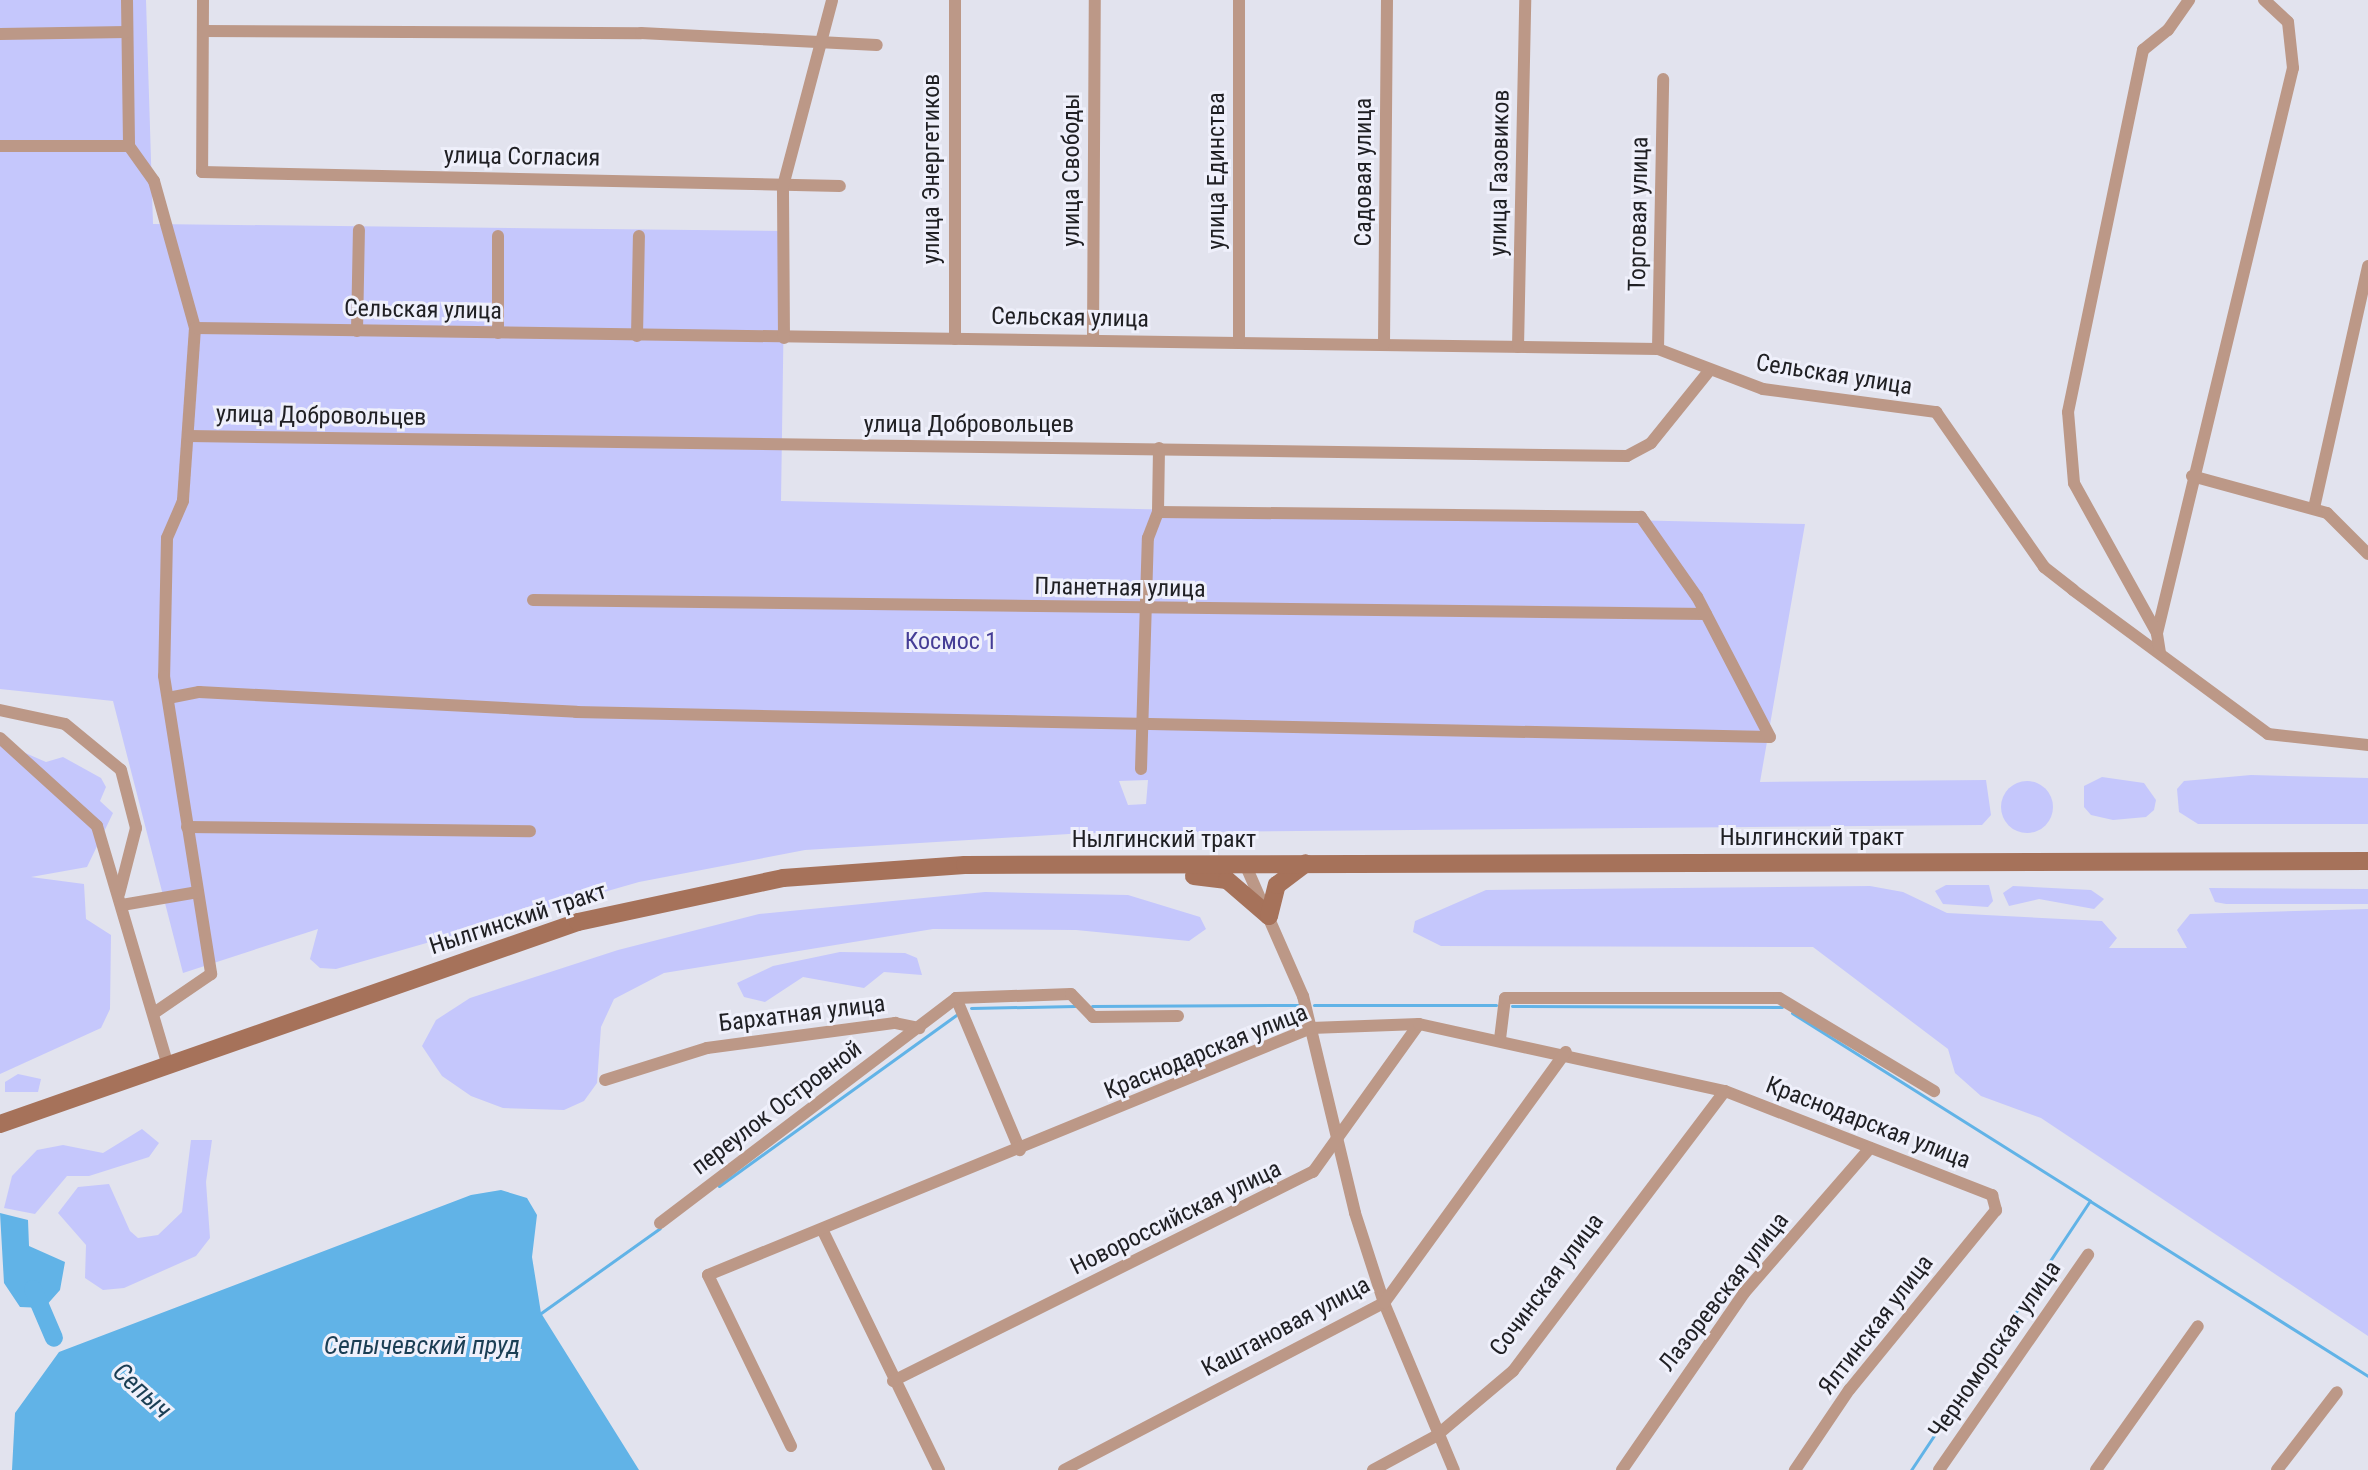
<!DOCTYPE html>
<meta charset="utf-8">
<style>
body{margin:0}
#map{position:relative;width:2368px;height:1470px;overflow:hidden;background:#e2e3ee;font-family:"Roboto Condensed",sans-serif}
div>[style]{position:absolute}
.green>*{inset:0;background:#c5c7fc}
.round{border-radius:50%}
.water>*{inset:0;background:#61b3e7}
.stream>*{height:3px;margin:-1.5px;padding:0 1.5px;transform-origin:1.5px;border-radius:1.5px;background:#61b3e7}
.river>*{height:18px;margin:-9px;padding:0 9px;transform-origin:9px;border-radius:9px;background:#61b3e7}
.minor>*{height:12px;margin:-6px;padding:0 6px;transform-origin:6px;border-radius:6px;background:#bc9887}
.secondary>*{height:18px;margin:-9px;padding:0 9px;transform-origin:9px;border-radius:9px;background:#a6725a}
span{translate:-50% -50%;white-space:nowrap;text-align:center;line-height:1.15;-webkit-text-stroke:6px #eff0fb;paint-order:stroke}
.street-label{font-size:24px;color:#202024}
.park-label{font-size:24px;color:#453d96}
.water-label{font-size:26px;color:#1b3e54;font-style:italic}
</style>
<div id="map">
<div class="green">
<i style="clip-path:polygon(evenodd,0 0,146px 0,153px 224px,785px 231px,781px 501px,1805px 524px,1760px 782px,1986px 780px,1991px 815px,1982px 825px,1085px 833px,805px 850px,639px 882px,336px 969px,320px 968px,310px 959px,318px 929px,183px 973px,113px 701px,0 689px,0 0,1148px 780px,1146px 804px,1128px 805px,1119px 781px,1148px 780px)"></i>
<i style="clip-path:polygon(0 742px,46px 762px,63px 757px,101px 778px,106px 787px,100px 801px,113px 813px,87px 867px,31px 877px,84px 884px,86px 919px,111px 935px,110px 1009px,101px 1028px,0 1074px)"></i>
<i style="clip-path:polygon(2251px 775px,2368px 778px,2368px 824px,2198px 824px,2179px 812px,2177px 789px,2184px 781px)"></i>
<i style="clip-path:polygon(2102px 777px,2144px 783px,2156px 800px,2154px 810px,2146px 817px,2113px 820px,2091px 815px,2084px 807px,2084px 786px)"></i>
<i class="round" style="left:2001px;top:781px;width:52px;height:52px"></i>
<i style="clip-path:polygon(1946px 885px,1989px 885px,1993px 901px,1988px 907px,1943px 904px,1935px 891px)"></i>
<i style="clip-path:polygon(1870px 886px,1903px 892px,1947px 913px,2102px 921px,2117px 938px,2109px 948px,2187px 948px,2177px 930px,2190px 914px,2368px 909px,2368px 1336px,2041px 1118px,1981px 1096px,1955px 1073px,1948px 1049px,1813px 947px,1441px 946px,1413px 932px,1415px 921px,1486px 890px)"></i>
<i style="clip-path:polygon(2013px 886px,2091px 890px,2104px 899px,2094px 909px,2039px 899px,2009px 906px,2003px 893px)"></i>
<i style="clip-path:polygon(2209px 888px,2368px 889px,2368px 904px,2226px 904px,2215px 902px)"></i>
<i style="clip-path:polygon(985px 892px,1128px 895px,1200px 917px,1206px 929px,1189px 941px,1076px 930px,933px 929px,664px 973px,614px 999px,601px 1027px,597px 1083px,584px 1101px,564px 1110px,503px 1108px,471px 1096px,442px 1076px,422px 1046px,436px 1020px,470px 998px,618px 950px,759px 914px)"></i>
<i style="clip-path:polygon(840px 952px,905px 953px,917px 958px,922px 975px,884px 972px,864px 988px,803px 977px,765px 1002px,744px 997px,737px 983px,773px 966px)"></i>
<i style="clip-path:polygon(18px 1074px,41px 1079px,38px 1092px,5px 1092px,5px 1082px)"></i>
<i style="clip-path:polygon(142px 1129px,159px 1143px,149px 1157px,89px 1176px,67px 1176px,35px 1214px,4px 1208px,12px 1176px,37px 1150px,63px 1145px,103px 1153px)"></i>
<i style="clip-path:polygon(191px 1140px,212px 1140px,206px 1182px,210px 1238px,196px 1256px,124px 1288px,103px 1290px,85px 1278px,86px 1245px,58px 1213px,78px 1187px,109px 1184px,130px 1231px,138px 1238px,158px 1235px,182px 1212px)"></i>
</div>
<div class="water">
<i style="clip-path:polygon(501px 1190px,527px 1198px,537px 1215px,532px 1257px,541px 1313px,639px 1470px,12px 1470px,15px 1413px,59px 1352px,471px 1195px)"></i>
<i style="clip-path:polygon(0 1213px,28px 1220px,29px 1246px,65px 1262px,60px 1290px,44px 1308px,20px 1307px,4px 1283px)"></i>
</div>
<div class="stream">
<i style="left:1314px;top:1005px;width:182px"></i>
<i style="left:1092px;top:1006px;width:207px;rotate:-0.3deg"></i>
<i style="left:1512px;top:1006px;width:270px;rotate:0.2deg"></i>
<i style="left:971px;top:1008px;width:104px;rotate:-1.1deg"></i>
<i style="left:1792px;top:1013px;width:352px;rotate:32.2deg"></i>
<i style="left:719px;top:1186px;width:292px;rotate:-35.8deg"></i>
<i style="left:541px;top:1313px;width:146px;rotate:-35.5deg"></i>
<i style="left:1911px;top:1470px;width:323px;rotate:-56.4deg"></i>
<i style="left:2090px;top:1201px;width:328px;rotate:32.2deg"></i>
</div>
<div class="river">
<i style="left:33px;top:1289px;width:53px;rotate:66.8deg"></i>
</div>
<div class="minor">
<i style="left:127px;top:0;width:146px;rotate:89.2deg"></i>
<i style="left:129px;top:146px;width:43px;rotate:54.5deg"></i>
<i style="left:154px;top:181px;width:153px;rotate:74.4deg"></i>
<i style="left:195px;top:328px;width:173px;rotate:94deg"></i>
<i style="left:183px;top:501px;width:40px;rotate:113.4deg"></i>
<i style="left:167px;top:538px;width:138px;rotate:91.2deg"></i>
<i style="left:164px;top:676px;width:302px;rotate:81deg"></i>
<i style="left:211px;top:974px;width:69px;rotate:145.6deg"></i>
<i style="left:203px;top:0;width:172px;rotate:90.3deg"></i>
<i style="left:202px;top:172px;width:638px;rotate:1.26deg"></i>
<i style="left:203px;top:31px;width:438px;rotate:0.3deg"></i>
<i style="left:641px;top:33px;width:236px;rotate:2.9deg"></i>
<i style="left:0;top:34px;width:127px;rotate:-0.9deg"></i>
<i style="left:0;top:146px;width:129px"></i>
<i style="left:498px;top:236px;width:97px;rotate:90deg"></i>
<i style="left:195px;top:328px;width:1463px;rotate:0.82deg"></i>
<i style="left:1658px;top:349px;width:112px;rotate:20.9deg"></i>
<i style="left:1763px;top:389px;width:175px;rotate:7.6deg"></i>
<i style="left:1936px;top:412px;width:189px;rotate:55.1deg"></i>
<i style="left:2044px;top:567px;width:37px;rotate:38deg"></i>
<i style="left:2073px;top:590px;width:242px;rotate:36.4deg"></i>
<i style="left:2268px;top:734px;width:101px;rotate:6.3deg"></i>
<i style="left:357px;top:331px;width:101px;rotate:-88.9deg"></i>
<i style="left:637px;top:336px;width:100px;rotate:-88.9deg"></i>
<i style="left:784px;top:338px;width:152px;rotate:-90.4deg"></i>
<i style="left:783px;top:186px;width:192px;rotate:-75.2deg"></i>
<i style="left:955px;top:339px;width:339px;rotate:-90deg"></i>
<i style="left:1093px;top:340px;width:340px;rotate:-89.7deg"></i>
<i style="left:1239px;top:342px;width:342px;rotate:-90deg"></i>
<i style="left:1384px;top:344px;width:344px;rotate:-89.5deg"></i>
<i style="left:1518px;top:347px;width:347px;rotate:-88.8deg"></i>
<i style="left:1658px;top:349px;width:270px;rotate:-88.9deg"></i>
<i style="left:189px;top:436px;width:1438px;rotate:0.8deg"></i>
<i style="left:1627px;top:456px;width:27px;rotate:-28deg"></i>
<i style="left:1651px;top:443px;width:94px;rotate:-51.1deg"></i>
<i style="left:2192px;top:476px;width:140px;rotate:15.3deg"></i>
<i style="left:2327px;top:513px;width:58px;rotate:45deg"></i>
<i style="left:2314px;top:508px;width:248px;rotate:-77.4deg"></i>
<i style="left:533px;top:600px;width:1173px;rotate:0.68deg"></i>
<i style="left:2157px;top:633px;width:581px;rotate:-76.47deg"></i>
<i style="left:2293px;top:68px;width:46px;rotate:-96.2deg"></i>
<i style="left:2288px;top:22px;width:33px;rotate:-137deg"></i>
<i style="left:2160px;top:653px;width:20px;rotate:-99deg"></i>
<i style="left:2157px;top:633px;width:171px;rotate:-119deg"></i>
<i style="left:2074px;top:483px;width:71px;rotate:-94.8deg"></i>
<i style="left:2068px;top:412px;width:370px;rotate:-78.3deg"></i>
<i style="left:2143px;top:50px;width:32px;rotate:-39deg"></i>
<i style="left:2168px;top:30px;width:37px;rotate:-55deg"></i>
<i style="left:168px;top:698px;width:32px;rotate:-11deg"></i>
<i style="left:199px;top:692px;width:378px;rotate:3deg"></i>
<i style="left:576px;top:712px;width:1194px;rotate:1.2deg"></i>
<i style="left:1770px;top:737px;width:158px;rotate:-117.5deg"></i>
<i style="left:1697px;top:597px;width:98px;rotate:-125deg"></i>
<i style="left:1641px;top:517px;width:483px;rotate:-179.4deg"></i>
<i style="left:0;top:710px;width:66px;rotate:12.2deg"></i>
<i style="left:65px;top:724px;width:72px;rotate:39.4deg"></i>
<i style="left:121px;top:770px;width:60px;rotate:75.5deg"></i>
<i style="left:136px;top:828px;width:68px;rotate:104.4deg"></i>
<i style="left:0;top:738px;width:131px;rotate:42.2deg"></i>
<i style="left:97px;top:826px;width:250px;rotate:73.5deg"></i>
<i style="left:1141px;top:769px;width:231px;rotate:-88.3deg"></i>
<i style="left:1148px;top:538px;width:28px;rotate:-69deg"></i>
<i style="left:1158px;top:512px;width:64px;rotate:-89.1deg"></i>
<i style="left:187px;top:827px;width:343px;rotate:0.7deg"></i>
<i style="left:1245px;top:864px;width:144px;rotate:66.3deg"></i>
<i style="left:1303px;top:996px;width:223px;rotate:76.5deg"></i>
<i style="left:1355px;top:1213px;width:95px;rotate:72.1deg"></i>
<i style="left:1384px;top:1303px;width:181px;rotate:67.3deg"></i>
<i style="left:122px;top:905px;width:77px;rotate:-9.7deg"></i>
<i style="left:956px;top:998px;width:165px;rotate:67.2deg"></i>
<i style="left:1500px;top:1039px;width:41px;rotate:-83deg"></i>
<i style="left:1505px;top:998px;width:274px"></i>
<i style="left:1779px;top:998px;width:181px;rotate:31deg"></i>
<i style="left:605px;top:1080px;width:107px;rotate:-17.4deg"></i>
<i style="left:707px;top:1048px;width:190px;rotate:-7.6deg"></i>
<i style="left:895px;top:1023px;width:25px;rotate:12deg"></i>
<i style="left:660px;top:1223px;width:372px;rotate:-37.2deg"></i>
<i style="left:956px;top:998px;width:115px;rotate:-2deg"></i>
<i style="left:1071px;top:994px;width:32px;rotate:46deg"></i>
<i style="left:1093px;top:1017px;width:85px;rotate:-0.7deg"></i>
<i style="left:822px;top:1229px;width:268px;rotate:64.1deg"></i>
<i style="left:893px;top:1381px;width:469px;rotate:-26.5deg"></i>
<i style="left:1313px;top:1172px;width:182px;rotate:-54.4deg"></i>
<i style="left:791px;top:1446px;width:190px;rotate:-115.9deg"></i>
<i style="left:708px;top:1275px;width:652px;rotate:-22.27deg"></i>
<i style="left:1311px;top:1028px;width:108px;rotate:-2.1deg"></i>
<i style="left:1419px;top:1024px;width:313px;rotate:12.4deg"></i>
<i style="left:1725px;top:1091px;width:287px;rotate:21.3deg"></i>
<i style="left:1992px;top:1195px;width:16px;rotate:75deg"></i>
<i style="left:1996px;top:1210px;width:232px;rotate:129.2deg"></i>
<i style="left:1849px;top:1390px;width:97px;rotate:124deg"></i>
<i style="left:1064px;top:1470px;width:361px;rotate:-27.6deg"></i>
<i style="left:1384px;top:1303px;width:310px;rotate:-54.1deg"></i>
<i style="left:1373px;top:1470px;width:72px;rotate:-28.4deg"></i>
<i style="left:1436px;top:1436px;width:101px;rotate:-40.2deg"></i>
<i style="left:1513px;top:1371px;width:351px;rotate:-52.9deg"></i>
<i style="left:1622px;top:1470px;width:215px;rotate:-55.4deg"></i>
<i style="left:1744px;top:1293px;width:192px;rotate:-49deg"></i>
<i style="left:1939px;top:1470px;width:262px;rotate:-55.3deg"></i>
<i style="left:2096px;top:1470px;width:176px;rotate:-54.7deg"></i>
<i style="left:2277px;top:1470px;width:98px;rotate:-52.4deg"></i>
</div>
<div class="secondary">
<i style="left:1194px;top:876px;width:33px;rotate:7deg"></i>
<i style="left:1227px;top:880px;width:55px;rotate:40.6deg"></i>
<i style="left:1269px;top:916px;width:32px;rotate:-76deg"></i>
<i style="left:1277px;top:885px;width:36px;rotate:-37deg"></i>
<i style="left:0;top:1124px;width:612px;rotate:-19.26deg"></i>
<i style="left:578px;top:922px;width:210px;rotate:-12.1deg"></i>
<i style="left:783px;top:878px;width:182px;rotate:-4.1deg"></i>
<i style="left:965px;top:865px;width:1403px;rotate:-0.16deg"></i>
</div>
<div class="street-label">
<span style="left:522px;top:157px;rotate:1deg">улица Согласия</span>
<span style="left:932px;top:169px;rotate:-90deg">улица Энергетиков</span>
<span style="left:1072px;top:170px;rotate:-90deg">улица Свободы</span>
<span style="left:1217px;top:171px;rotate:-90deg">улица Единства</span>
<span style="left:1364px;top:172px;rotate:-90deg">Садовая улица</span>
<span style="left:1500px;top:173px;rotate:-89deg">улица Газовиков</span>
<span style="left:1639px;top:214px;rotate:-89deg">Торговая улица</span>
<span style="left:423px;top:310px;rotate:1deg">Сельская улица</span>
<span style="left:1070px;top:318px;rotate:1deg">Сельская улица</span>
<span style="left:1834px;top:375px;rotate:9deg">Сельская улица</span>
<span style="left:321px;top:416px;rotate:1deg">улица Добровольцев</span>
<span style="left:969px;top:425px">улица Добровольцев</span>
<span style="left:1120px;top:588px;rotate:1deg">Планетная улица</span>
<span style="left:1812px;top:838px">Нылгинский тракт</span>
<span style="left:1164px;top:840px">Нылгинский тракт</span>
<span style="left:518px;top:919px;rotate:-18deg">Нылгинский тракт</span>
<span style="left:802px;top:1014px;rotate:-7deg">Бархатная улица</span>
<span style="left:1206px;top:1052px;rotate:-22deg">Краснодарская улица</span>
<span style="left:777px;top:1108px;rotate:-37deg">переулок Островной</span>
<span style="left:1868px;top:1123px;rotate:21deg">Краснодарская улица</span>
<span style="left:1176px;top:1218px;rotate:-26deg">Новороссийская улица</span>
<span style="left:1547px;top:1285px;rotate:-53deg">Сочинская улица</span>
<span style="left:1724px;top:1292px;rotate:-52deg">Лазоревская улица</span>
<span style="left:1876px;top:1325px;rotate:-52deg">Ялтинская улица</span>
<span style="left:1286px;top:1327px;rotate:-28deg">Каштановая улица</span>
<span style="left:1995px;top:1350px;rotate:-55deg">Черноморская улица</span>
</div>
<div class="park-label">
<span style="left:951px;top:642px">Космос 1</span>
</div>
<div class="water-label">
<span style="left:422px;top:1346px">Сепычевский пруд</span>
<span style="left:142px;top:1391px;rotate:42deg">Сепыч</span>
</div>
</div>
